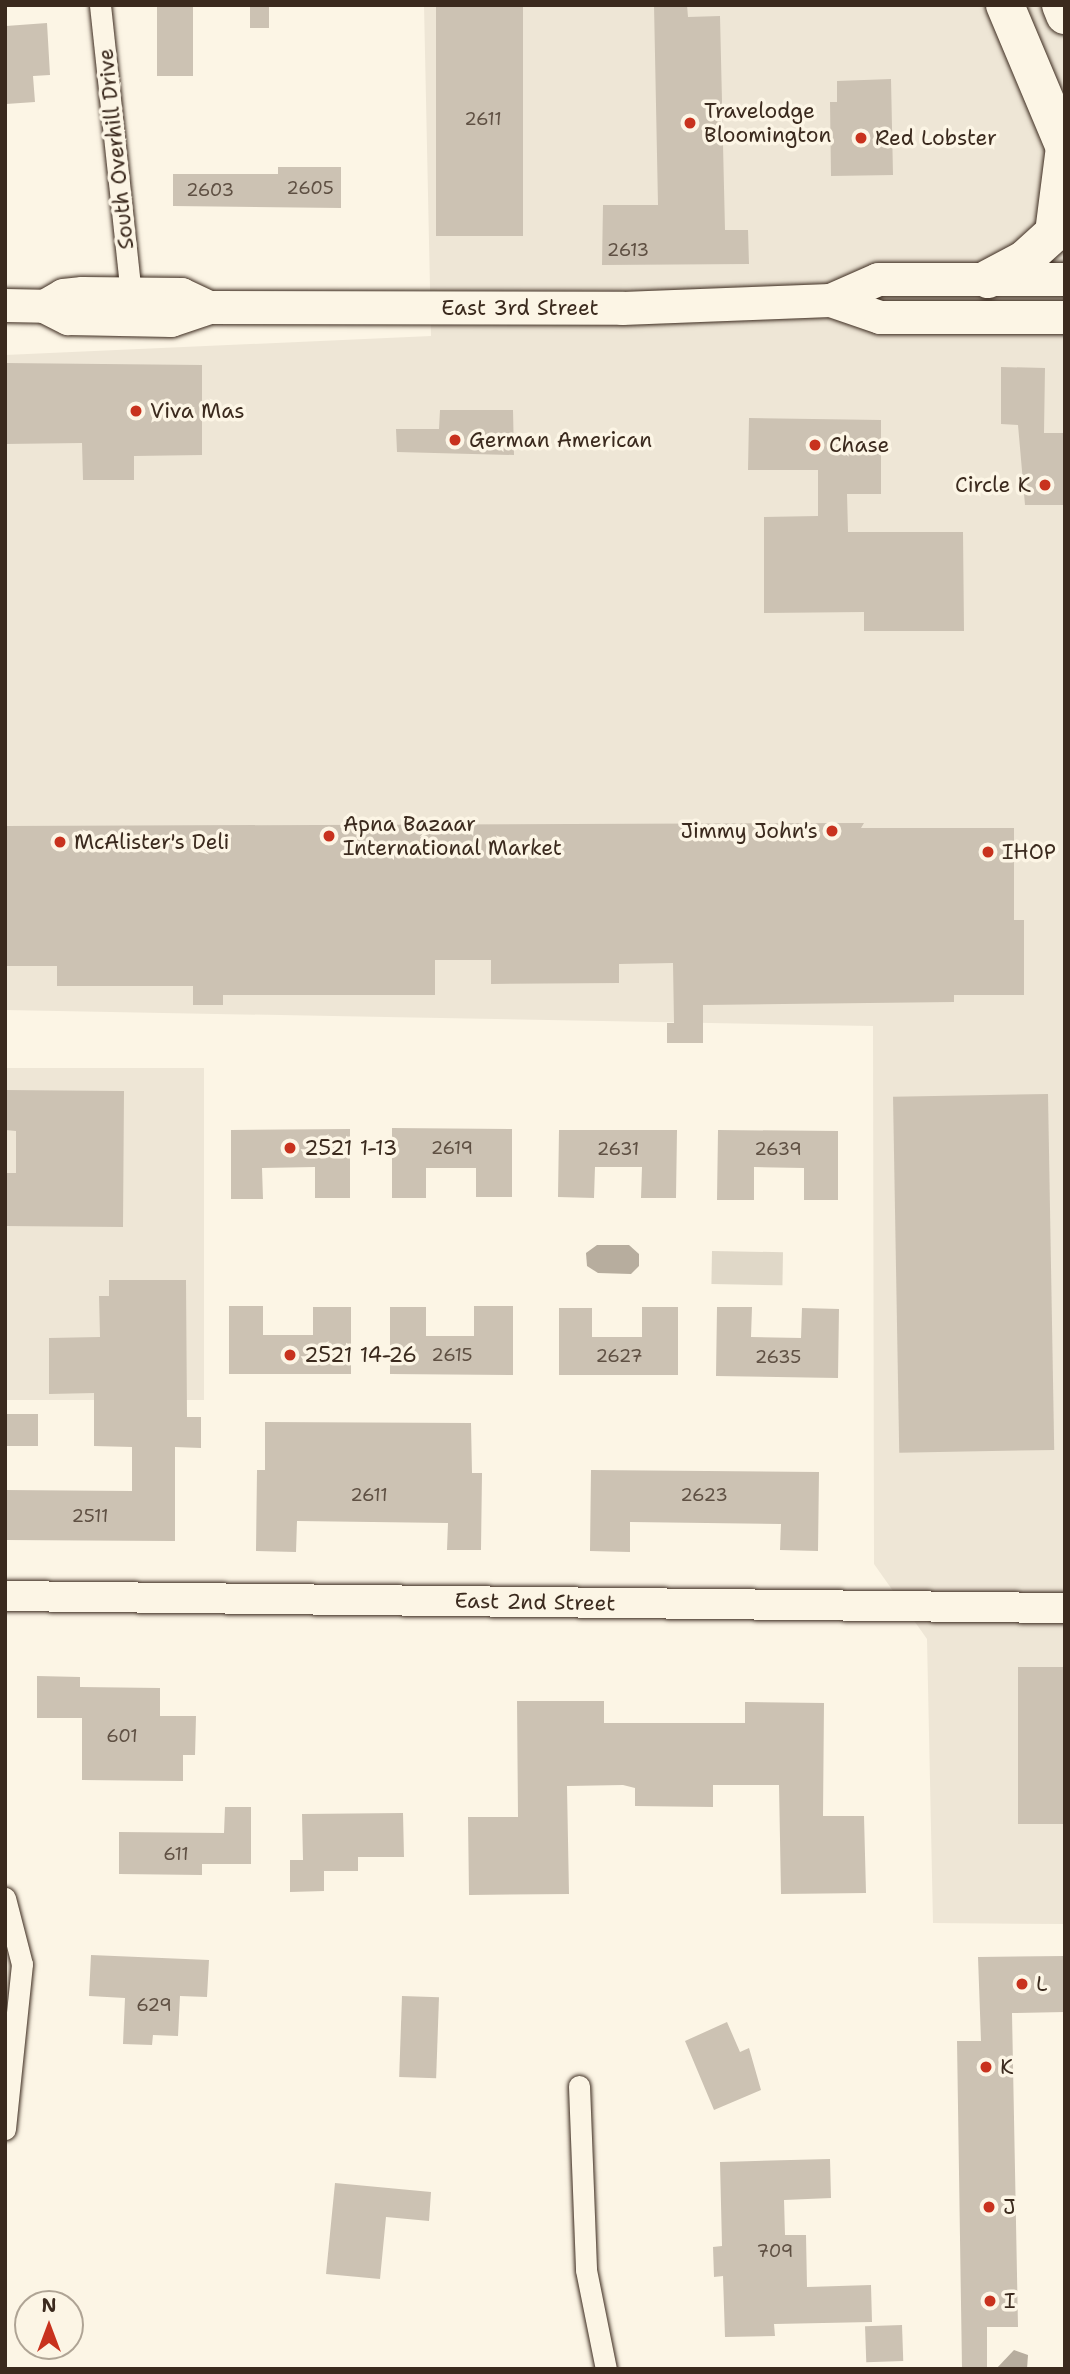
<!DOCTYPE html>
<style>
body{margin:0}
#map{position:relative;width:1070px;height:2374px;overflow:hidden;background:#fcf5e5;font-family:"Shantell Sans",sans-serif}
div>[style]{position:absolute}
.built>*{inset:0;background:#eee6d6;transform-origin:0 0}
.green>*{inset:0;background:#e0d8c8;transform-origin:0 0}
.water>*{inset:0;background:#b7ad9e}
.building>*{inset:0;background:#ccc2b3;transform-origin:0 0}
.roads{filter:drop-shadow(0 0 2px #3b2a1e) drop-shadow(0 0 2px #3b2a1e)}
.street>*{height:21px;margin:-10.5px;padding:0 10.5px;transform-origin:10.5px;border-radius:10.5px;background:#fcf5e5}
.secondary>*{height:30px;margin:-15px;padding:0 15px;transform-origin:15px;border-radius:15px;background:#fcf5e5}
.primary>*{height:33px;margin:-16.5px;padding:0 16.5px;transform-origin:16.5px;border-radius:16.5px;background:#fcf5e5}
.highway>*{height:38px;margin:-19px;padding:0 19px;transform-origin:19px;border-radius:19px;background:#fcf5e5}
.dots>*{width:19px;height:19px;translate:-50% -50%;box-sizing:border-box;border:4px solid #fcf5e5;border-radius:50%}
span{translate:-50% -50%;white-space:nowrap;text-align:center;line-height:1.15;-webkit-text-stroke:7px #fcf5e5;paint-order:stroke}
.number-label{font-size:18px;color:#5f5043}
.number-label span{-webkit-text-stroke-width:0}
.poi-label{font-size:21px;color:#3b2a1e}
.left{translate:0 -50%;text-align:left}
.right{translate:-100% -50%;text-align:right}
.street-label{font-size:21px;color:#3b2a1e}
.frame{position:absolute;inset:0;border:7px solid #3b2a1e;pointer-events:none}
.north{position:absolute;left:14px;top:2290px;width:70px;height:70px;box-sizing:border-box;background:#fcf5e5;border:2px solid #afa495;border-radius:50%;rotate:0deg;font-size:19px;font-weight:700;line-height:28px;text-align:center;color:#3b2a1e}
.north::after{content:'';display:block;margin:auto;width:24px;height:32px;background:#c8321e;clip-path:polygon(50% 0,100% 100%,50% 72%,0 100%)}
</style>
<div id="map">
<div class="built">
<i style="clip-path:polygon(424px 5px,1065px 5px,1065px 1924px,933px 1923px,927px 1639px,874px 1564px,873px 1026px,5px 1010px,5px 355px,431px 336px)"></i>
<i style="left:204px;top:1068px;width:332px;height:199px;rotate:90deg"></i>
</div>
<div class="green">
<i style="left:712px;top:1251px;width:71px;height:33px;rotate:1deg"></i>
</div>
<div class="water">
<i style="clip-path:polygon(597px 1245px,629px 1245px,639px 1254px,639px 1266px,631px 1274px,598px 1273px,587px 1266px,586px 1253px)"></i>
<i style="clip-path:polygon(1014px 2350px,1028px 2355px,1027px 2369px,996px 2369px)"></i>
</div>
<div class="building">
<i style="left:157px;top:5px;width:36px;height:71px"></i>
<i style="left:250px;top:5px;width:19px;height:23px"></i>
<i style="left:436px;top:5px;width:87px;height:231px"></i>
<i style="clip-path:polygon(654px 5px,687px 5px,688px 17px,720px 16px,725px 230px,748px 230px,749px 264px,602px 265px,603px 205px,658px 205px)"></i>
<i style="clip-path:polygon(47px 23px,50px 75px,33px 76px,35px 102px,6px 104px,6px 26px)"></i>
<i style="clip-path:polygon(891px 79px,893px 175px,831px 176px,830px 102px,837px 102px,837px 81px)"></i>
<i style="clip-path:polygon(278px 167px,341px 167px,341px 208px,173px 206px,173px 174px,278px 174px)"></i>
<i style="clip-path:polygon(5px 363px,202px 365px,202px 455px,134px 456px,134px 480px,83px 480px,82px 443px,5px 444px)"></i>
<i style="clip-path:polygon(1001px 367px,1045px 368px,1044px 433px,1063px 433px,1065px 505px,1025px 505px,1018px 425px,1001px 424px)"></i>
<i style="clip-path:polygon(440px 410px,513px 410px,514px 455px,397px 452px,396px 429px,439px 429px)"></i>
<i style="clip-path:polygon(749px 418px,881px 420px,881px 494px,847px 494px,848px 532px,963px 532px,964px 631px,864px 631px,864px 612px,764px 613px,764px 517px,818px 516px,818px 470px,748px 470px)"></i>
<i style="clip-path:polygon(864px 823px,861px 828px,1014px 828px,1014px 920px,1024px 920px,1024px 995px,954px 995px,954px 1002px,703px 1005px,703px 1043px,667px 1043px,667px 1023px,674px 1023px,673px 963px,619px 964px,619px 983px,491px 984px,491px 960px,435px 960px,435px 995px,223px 995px,223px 1005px,193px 1005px,193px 986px,57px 986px,57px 966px,5px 966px,5px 826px)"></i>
<i style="clip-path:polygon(5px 1090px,124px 1091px,123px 1227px,5px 1226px,5px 1173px,16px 1173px,16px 1131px,5px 1130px)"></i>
<i style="left:1048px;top:1094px;width:356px;height:155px;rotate:89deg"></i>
<i style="clip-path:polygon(392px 1128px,512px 1129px,512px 1197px,476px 1197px,476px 1168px,426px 1168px,426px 1198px,392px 1198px)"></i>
<i style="clip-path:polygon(350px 1129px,350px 1198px,315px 1198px,315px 1167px,262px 1168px,263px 1199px,231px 1199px,231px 1130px)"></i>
<i style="clip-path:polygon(559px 1130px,677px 1130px,676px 1198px,641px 1198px,642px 1167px,595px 1167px,594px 1198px,558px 1197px)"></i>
<i style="clip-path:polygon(718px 1130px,838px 1131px,838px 1200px,804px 1200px,804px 1168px,754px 1167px,754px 1200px,717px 1200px)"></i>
<i style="clip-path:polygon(109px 1280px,186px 1280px,187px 1417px,201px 1417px,201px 1448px,175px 1447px,175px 1541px,5px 1540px,5px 1490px,132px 1491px,132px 1447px,94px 1446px,94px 1393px,49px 1394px,49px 1338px,100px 1337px,99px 1296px,109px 1296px)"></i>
<i style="clip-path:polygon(229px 1306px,263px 1306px,263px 1335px,313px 1335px,313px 1307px,351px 1307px,351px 1374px,229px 1374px)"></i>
<i style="clip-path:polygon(474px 1306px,513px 1306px,513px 1375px,390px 1374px,390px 1307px,426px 1307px,426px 1336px,474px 1336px)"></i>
<i style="clip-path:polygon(642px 1307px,678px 1307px,678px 1375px,559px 1375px,559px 1308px,592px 1308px,592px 1337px,642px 1337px)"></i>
<i style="clip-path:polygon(717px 1307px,752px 1307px,751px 1337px,801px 1338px,802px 1308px,839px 1309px,838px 1378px,716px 1376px)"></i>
<i style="left:5px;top:1414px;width:33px;height:32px"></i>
<i style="clip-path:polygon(265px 1422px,471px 1423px,472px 1473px,482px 1473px,481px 1550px,447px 1550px,448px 1523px,297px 1521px,296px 1552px,256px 1551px,257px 1470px,265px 1470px)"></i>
<i style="clip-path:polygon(591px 1470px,819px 1472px,818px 1551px,780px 1550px,781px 1524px,630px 1522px,630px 1552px,590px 1551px)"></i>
<i style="left:1018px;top:1667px;width:47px;height:157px"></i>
<i style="clip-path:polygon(37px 1676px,80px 1677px,80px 1687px,160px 1688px,160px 1716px,196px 1716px,195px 1755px,183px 1755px,183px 1781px,82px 1780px,82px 1718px,37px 1718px)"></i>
<i style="clip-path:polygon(517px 1701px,604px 1701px,604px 1723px,745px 1723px,745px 1702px,824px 1703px,823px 1816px,864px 1816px,866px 1893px,781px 1894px,779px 1785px,713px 1785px,713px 1807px,635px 1806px,635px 1788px,623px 1785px,567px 1786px,569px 1894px,469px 1895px,468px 1817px,518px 1817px)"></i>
<i style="clip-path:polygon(225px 1807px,251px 1807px,251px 1864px,202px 1864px,202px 1875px,119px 1874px,119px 1832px,224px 1833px)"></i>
<i style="clip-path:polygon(403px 1813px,404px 1857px,358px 1857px,358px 1871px,324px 1871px,324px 1891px,290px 1892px,290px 1860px,303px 1860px,302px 1814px)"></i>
<i style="clip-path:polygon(91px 1955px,209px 1960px,207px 1997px,180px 1996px,178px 2036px,153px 2035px,152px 2045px,123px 2044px,125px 1998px,89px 1996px)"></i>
<i style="clip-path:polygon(1065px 1956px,1065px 2012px,1012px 2013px,1018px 2327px,987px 2327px,987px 2369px,962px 2369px,957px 2041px,981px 2041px,978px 1957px)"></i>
<i style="left:402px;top:1996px;width:37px;height:81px;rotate:2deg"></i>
<i style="clip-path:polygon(727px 2022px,740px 2052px,749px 2048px,761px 2090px,714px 2110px,685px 2041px)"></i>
<i style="clip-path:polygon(830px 2159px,831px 2198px,784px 2200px,785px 2235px,806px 2235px,807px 2287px,871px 2285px,872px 2322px,774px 2324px,775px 2336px,725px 2337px,723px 2276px,714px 2277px,713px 2247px,722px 2246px,720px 2162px)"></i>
<i style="clip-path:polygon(335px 2183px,431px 2192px,429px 2221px,386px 2217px,380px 2279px,326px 2274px)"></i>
<i style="left:902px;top:2325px;width:36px;height:37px;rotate:88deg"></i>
</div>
<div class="roads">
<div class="street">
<i style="left:100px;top:5px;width:290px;rotate:83.9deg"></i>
<i style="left:5px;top:1898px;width:68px;rotate:75.6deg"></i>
<i style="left:22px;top:1964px;width:166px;rotate:95.9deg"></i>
<i style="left:579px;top:2086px;width:184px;rotate:87.8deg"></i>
<i style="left:586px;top:2270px;width:101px;rotate:78.6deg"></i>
</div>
<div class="secondary">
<i style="left:5px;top:1596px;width:1060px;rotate:0.65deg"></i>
</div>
<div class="primary">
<i style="left:830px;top:300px;width:53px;rotate:18.8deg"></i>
<i style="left:880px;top:317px;width:185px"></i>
<i style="left:5px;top:305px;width:39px;rotate:1deg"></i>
<i style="left:44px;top:306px;width:22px;rotate:-30deg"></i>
<i style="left:63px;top:295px;width:19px;rotate:-6deg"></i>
<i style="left:82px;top:293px;width:99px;rotate:0.6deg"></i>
<i style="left:181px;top:294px;width:31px;rotate:25deg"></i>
<i style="left:209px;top:307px;width:413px;rotate:0.1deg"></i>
<i style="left:622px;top:308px;width:208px;rotate:-2.2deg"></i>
<i style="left:830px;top:300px;width:52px;rotate:-23.6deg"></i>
<i style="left:878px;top:279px;width:187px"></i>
<i style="left:44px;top:306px;width:27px;rotate:27deg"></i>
<i style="left:68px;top:318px;width:103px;rotate:1.1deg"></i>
<i style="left:171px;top:320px;width:40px;rotate:-18.9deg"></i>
</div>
<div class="highway">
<i style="left:1005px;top:5px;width:155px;rotate:67.2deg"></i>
<i style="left:1061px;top:5px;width:11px;rotate:68deg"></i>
<i style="left:988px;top:279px;width:41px;rotate:-27.8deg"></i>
<i style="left:1024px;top:260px;width:40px;rotate:-42deg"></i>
<i style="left:1054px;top:233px;width:87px;rotate:-82.7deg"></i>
</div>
</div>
<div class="dots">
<i style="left:690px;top:123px;background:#c8321e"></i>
<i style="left:861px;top:138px;background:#c8321e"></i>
<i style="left:136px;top:411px;background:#c8321e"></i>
<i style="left:455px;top:440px;background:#c8321e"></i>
<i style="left:815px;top:445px;background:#c8321e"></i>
<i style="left:1045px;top:485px;background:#c8321e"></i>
<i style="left:832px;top:831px;background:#c8321e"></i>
<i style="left:329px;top:836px;background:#c8321e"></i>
<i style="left:60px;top:842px;background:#c8321e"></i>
<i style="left:988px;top:852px;background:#c8321e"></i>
<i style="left:290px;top:1148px;background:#c8321e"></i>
<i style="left:290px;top:1355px;background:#c8321e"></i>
<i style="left:1022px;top:1984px;background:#c8321e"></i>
<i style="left:986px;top:2067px;background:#c8321e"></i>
<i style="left:989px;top:2207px;background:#c8321e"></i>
<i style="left:990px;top:2301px;background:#c8321e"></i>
</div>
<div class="number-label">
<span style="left:483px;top:119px">2611</span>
<span style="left:310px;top:188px">2605</span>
<span style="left:210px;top:190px">2603</span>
<span style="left:628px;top:250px">2613</span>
<span style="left:452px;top:1148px">2619</span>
<span style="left:618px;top:1149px">2631</span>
<span style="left:778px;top:1149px">2639</span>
<span style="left:452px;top:1355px">2615</span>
<span style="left:619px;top:1356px">2627</span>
<span style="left:778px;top:1357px">2635</span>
<span style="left:369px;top:1495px">2611</span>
<span style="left:704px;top:1495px">2623</span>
<span style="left:90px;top:1516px">2511</span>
<span style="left:122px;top:1736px">601</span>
<span style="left:176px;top:1854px">611</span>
<span style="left:154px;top:2005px">629</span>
<span style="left:775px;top:2251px">709</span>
</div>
<div class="poi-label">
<span class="left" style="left:704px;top:123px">Travelodge<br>Bloomington</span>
<span class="left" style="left:875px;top:138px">Red Lobster</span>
<span class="left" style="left:150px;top:411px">Viva Mas</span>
<span class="left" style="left:469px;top:440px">German American</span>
<span class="left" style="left:829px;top:445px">Chase</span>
<span class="right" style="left:1031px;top:485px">Circle K</span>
<span class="left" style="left:343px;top:836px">Apna Bazaar<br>International Market</span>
<span class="right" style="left:818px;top:831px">Jimmy John's</span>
<span class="left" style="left:74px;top:842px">McAlister's Deli</span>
<span class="left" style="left:1002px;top:852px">IHOP</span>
<span class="left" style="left:304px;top:1148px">2521 1-13</span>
<span class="left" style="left:304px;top:1355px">2521 14-26</span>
<span class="left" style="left:1036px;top:1984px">L</span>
<span class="left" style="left:1000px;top:2067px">K</span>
<span class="left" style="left:1003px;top:2207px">J</span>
<span class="left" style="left:1004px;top:2301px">I</span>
</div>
<div class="street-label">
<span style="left:116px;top:149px;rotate:-96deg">South Overhill Drive</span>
<span style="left:520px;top:308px">East 3rd Street</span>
<span style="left:535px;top:1602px;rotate:1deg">East 2nd Street</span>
</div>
<div class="frame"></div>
<div class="north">N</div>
</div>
